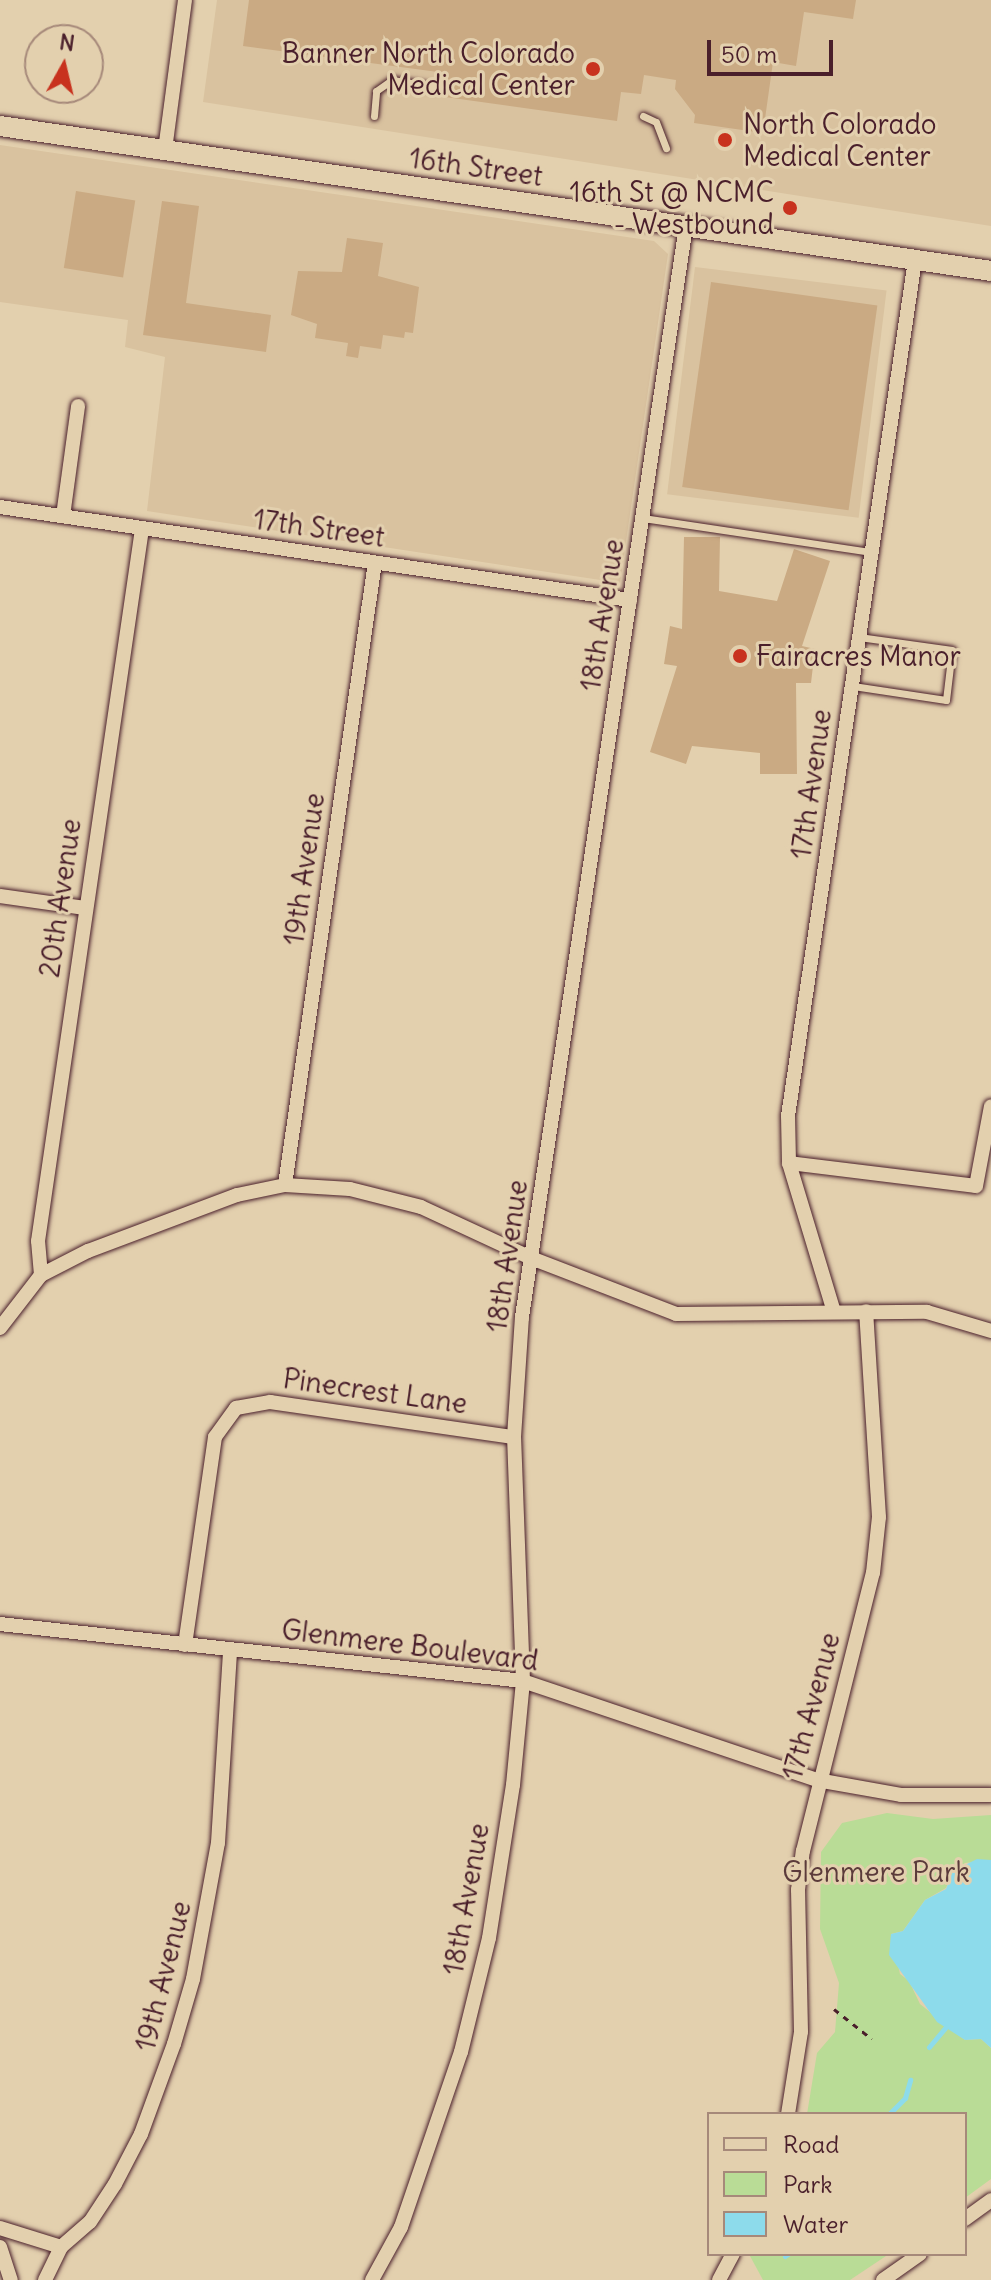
<!DOCTYPE html>
<style>
body{margin:0}
#map{position:relative;width:991px;height:2280px;overflow:hidden;background:#e3d0ae;font-family:Delius,sans-serif}
div>[style]{position:absolute}
.built>*{inset:0;background:#d9c29f;transform-origin:0 0}
.green>*{inset:0;background:#b9dc96}
.water>*{inset:0;background:#8ddbeb}
.stream>*{height:5px;margin:-2.5px;padding:0 2.5px;transform-origin:2.5px;border-radius:2.5px;background:#8ddbeb}
.building>*{inset:0;background:#caaa83;transform-origin:0 0}
.path>*{height:3px;margin-top:-1.5px;transform-origin:0;background:repeating-linear-gradient(90deg,#4a1f2b 0 6px,transparent 0 12px)}
.roads{filter:drop-shadow(0 0 2px #4a1f2b) drop-shadow(0 0 2px #4a1f2b)}
.lane>*{height:7px;margin:-3.5px;padding:0 3.5px;transform-origin:3.5px;border-radius:3.5px;background:#e3d0ae}
.street>*{height:14px;margin:-7px;padding:0 7px;transform-origin:7px;border-radius:7px;background:#e3d0ae}
.secondary>*{height:20px;margin:-10px;padding:0 10px;transform-origin:10px;border-radius:10px;background:#e3d0ae}
.dots>*{width:22px;height:22px;translate:-50% -50%;box-sizing:border-box;border:4px solid #e3d0ae;border-radius:50%}
span{translate:-50% -50%;white-space:nowrap;text-align:center;line-height:1.15;-webkit-text-stroke:6px #e3d0ae;paint-order:stroke}
.poi-label{font-size:28px;color:#4a1f2b}
.right{translate:-100% -50%;text-align:right}
.left{translate:0 -50%;text-align:left}
.street-label{font-size:28px;color:#4a1f2b}
.park-label{font-size:28px;color:#5b3b3b}
.legend{position:absolute;left:707px;top:2112px;width:260px;height:144px;box-sizing:border-box;background:#e3d0ae;border:2px solid #a6897a;margin:0;padding:10px 14px;list-style:none;font-size:24px;color:#4a1f2b}
.legend li{display:flex;align-items:center;gap:16px;height:40px}
.legend b{width:40px;border:2px solid #a6897a}
.north{position:absolute;left:24px;top:24px;width:80px;height:80px;box-sizing:border-box;background:#e3d0ae;border:2px solid #a6897a;border-radius:50%;rotate:8deg;font-size:22px;font-weight:700;line-height:32px;text-align:center;color:#4a1f2b}
.north::after{content:'';display:block;margin:auto;width:28px;height:36px;background:#c8321e;clip-path:polygon(50% 0,100% 100%,50% 72%,0 100%)}
.scale{position:absolute;left:707px;top:40px;width:126px;height:36px;box-sizing:border-box;border:4px solid #4a1f2b;border-top:0;padding-left:10px;font-size:24px;line-height:28px;white-space:nowrap;color:#4a1f2b;-webkit-text-stroke:6px #e3d0ae;paint-order:stroke}
</style>
<div id="map">
<div class="built">
<i style="clip-path:polygon(217px 0,991px 0,991px 226px,203px 102px)"></i>
<i style="clip-path:polygon(0 145px,654px 241px,668px 254px,620px 583px,147px 511px,165px 357px,125px 347px,128px 320px,0 302px)"></i>
<i style="left:695px;top:267px;width:193px;height:229px;rotate:7deg"></i>
</div>
<div class="green">
<i style="clip-path:polygon(887px 1813px,933px 1819px,991px 1815px,991px 1860px,965px 1863px,953px 1871px,946px 1888px,925px 1900px,903px 1931px,891px 1934px,900px 1974px,909px 1981px,920px 2004px,965px 2040px,981px 2039px,991px 2048px,991px 2179px,965px 2198px,965px 2114px,807px 2114px,817px 2053px,835px 2032px,839px 1983px,820px 1929px,821px 1852px,842px 1823px)"></i>
<i style="clip-path:polygon(889px 2254px,850px 2280px,763px 2280px,750px 2256px)"></i>
</div>
<div class="water">
<i style="clip-path:polygon(977px 1859px,991px 1860px,991px 2048px,981px 2039px,965px 2040px,937px 2022px,889px 1955px,891px 1934px,903px 1931px,925px 1900px,946px 1889px,953px 1871px)"></i>
</div>
<div class="stream">
<i style="left:929px;top:2047px;width:26px;rotate:-50deg"></i>
<i style="left:889px;top:2114px;width:23px;rotate:-45deg"></i>
<i style="left:905px;top:2098px;width:19px;rotate:-74deg"></i>
<i style="left:785px;top:2256px;width:4px;rotate:-34deg"></i>
</div>
<div class="building">
<i style="clip-path:polygon(249px 0,856px 0,853px 19px,804px 12px,796px 66px,773px 62px,763px 133px,694px 123px,695px 115px,675px 89px,676px 80px,644px 75px,641px 94px,621px 92px,617px 121px,438px 96px,438px 72px,243px 46px)"></i>
<i style="left:76px;top:191px;width:60px;height:78px;rotate:9deg"></i>
<i style="clip-path:polygon(162px 201px,199px 206px,186px 303px,271px 315px,266px 352px,143px 335px)"></i>
<i style="clip-path:polygon(347px 238px,383px 243px,378px 276px,419px 287px,413px 333px,405px 332px,404px 338px,383px 335px,381px 349px,360px 346px,358px 358px,346px 356px,348px 343px,315px 338px,317px 324px,291px 315px,298px 271px,342px 272px)"></i>
<i style="left:711px;top:282px;width:168px;height:207px;rotate:8deg"></i>
<i style="clip-path:polygon(684px 537px,720px 537px,719px 591px,777px 601px,794px 549px,830px 561px,802px 646px,815px 649px,811px 683px,796px 683px,797px 774px,760px 774px,760px 753px,692px 746px,686px 764px,650px 752px,677px 666px,664px 664px,670px 626px,682px 629px)"></i>
</div>
<div class="path">
<i style="left:834px;top:2009px;width:48px;rotate:38.3deg"></i>
</div>
<div class="roads">
<div class="lane">
<i style="left:374px;top:116px;width:25px;rotate:-85deg"></i>
<i style="left:376px;top:91px;width:19px;rotate:-35deg"></i>
<i style="left:392px;top:80px;width:44px;rotate:9.2deg"></i>
<i style="left:643px;top:116px;width:14px;rotate:25deg"></i>
<i style="left:656px;top:122px;width:28px;rotate:69deg"></i>
<i style="left:643px;top:518px;width:231px;rotate:8.5deg"></i>
<i style="left:853px;top:686px;width:94px;rotate:8.6deg"></i>
<i style="left:946px;top:700px;width:50px;rotate:-83.2deg"></i>
<i style="left:952px;top:650px;width:94px;rotate:-172deg"></i>
</div>
<div class="street">
<i style="left:165px;top:150px;width:151px;rotate:-82.4deg"></i>
<i style="left:0;top:507px;width:637px;rotate:8.4deg"></i>
<i style="left:63px;top:516px;width:111px;rotate:-82.2deg"></i>
<i style="left:0;top:896px;width:86px;rotate:8deg"></i>
<i style="left:789px;top:1163px;width:188px;rotate:7deg"></i>
<i style="left:976px;top:1186px;width:81px;rotate:-79.4deg"></i>
<i style="left:285px;top:1185px;width:629px;rotate:-81.78deg"></i>
<i style="left:41px;top:1275px;width:34px;rotate:-95deg"></i>
<i style="left:38px;top:1241px;width:720px;rotate:-81.69deg"></i>
<i style="left:834px;top:1312px;width:156px;rotate:-106.8deg"></i>
<i style="left:789px;top:1163px;width:47px;rotate:-91.2deg"></i>
<i style="left:788px;top:1116px;width:865px;rotate:-81.56deg"></i>
<i style="left:0;top:1328px;width:67px;rotate:-52.3deg"></i>
<i style="left:41px;top:1275px;width:53px;rotate:-27.1deg"></i>
<i style="left:88px;top:1251px;width:159px;rotate:-20.6deg"></i>
<i style="left:237px;top:1195px;width:49px;rotate:-11.8deg"></i>
<i style="left:285px;top:1185px;width:65px;rotate:3.5deg"></i>
<i style="left:350px;top:1189px;width:73px;rotate:14.2deg"></i>
<i style="left:421px;top:1207px;width:121px;rotate:24.9deg"></i>
<i style="left:531px;top:1258px;width:155px;rotate:21.1deg"></i>
<i style="left:676px;top:1314px;width:251px;rotate:-0.5deg"></i>
<i style="left:927px;top:1312px;width:67px;rotate:16.5deg"></i>
<i style="left:0;top:1624px;width:526px;rotate:6.22deg"></i>
<i style="left:523px;top:1681px;width:310px;rotate:18.6deg"></i>
<i style="left:817px;top:1780px;width:85px;rotate:10.1deg"></i>
<i style="left:901px;top:1795px;width:90px"></i>
<i style="left:185px;top:1645px;width:210px;rotate:-81.8deg"></i>
<i style="left:215px;top:1437px;width:36px;rotate:-54deg"></i>
<i style="left:236px;top:1408px;width:35px;rotate:-10deg"></i>
<i style="left:270px;top:1402px;width:246px;rotate:8.2deg"></i>
<i style="left:788px;top:2114px;width:83px;rotate:-81deg"></i>
<i style="left:801px;top:2032px;width:142px;rotate:-91.2deg"></i>
<i style="left:798px;top:1890px;width:39px;rotate:-83deg"></i>
<i style="left:803px;top:1851px;width:287px;rotate:-75.9deg"></i>
<i style="left:873px;top:1573px;width:56px;rotate:-83.9deg"></i>
<i style="left:879px;top:1517px;width:206px;rotate:-93.6deg"></i>
<i style="left:965px;top:2219px;width:32px;rotate:-36deg"></i>
<i style="left:0;top:2228px;width:64px;rotate:17.3deg"></i>
<i style="left:0;top:2247px;width:35px;rotate:72deg"></i>
<i style="left:45px;top:2280px;width:37px;rotate:-64deg"></i>
<i style="left:61px;top:2247px;width:38px;rotate:-41deg"></i>
<i style="left:90px;top:2222px;width:45px;rotate:-56.7deg"></i>
<i style="left:115px;top:2184px;width:56px;rotate:-62.5deg"></i>
<i style="left:141px;top:2134px;width:96px;rotate:-69.9deg"></i>
<i style="left:174px;top:2044px;width:68px;rotate:-73.7deg"></i>
<i style="left:193px;top:1979px;width:138px;rotate:-79.6deg"></i>
<i style="left:218px;top:1843px;width:192px;rotate:-86.4deg"></i>
<i style="left:372px;top:2280px;width:60px;rotate:-61.3deg"></i>
<i style="left:401px;top:2227px;width:185px;rotate:-71.1deg"></i>
<i style="left:461px;top:2052px;width:117px;rotate:-76.2deg"></i>
<i style="left:489px;top:1938px;width:155px;rotate:-81.1deg"></i>
<i style="left:513px;top:1785px;width:104px;rotate:-84.5deg"></i>
<i style="left:523px;top:1681px;width:244px;rotate:-92.1deg"></i>
<i style="left:514px;top:1437px;width:120px;rotate:-86.2deg"></i>
<i style="left:522px;top:1317px;width:1103px;rotate:-81.45deg"></i>
<i style="left:719px;top:2280px;width:30px;rotate:-62deg"></i>
<i style="left:883px;top:2280px;width:45px;rotate:-35.1deg"></i>
</div>
<div class="secondary">
<i style="left:0;top:126px;width:1002px;rotate:8.32deg"></i>
</div>
</div>
<div class="dots">
<i style="left:593px;top:69px;background:#c8321e"></i>
<i style="left:725px;top:140px;background:#c8321e"></i>
<i style="left:790px;top:208px;background:#c8321e"></i>
<i style="left:740px;top:656px;background:#c8321e"></i>
</div>
<div class="poi-label">
<span class="right" style="left:575px;top:69px">Banner North Colorado<br>Medical Center</span>
<span class="left" style="left:743px;top:140px">North Colorado<br>Medical Center</span>
<span class="right" style="left:774px;top:208px">16th St @ NCMC<br>- Westbound</span>
<span class="left" style="left:756px;top:656px">Fairacres Manor</span>
</div>
<div class="street-label">
<span style="left:476px;top:167px;rotate:8deg">16th Street</span>
<span style="left:319px;top:528px;rotate:8deg">17th Street</span>
<span style="left:602px;top:615px;rotate:-81deg">18th Avenue</span>
<span style="left:811px;top:784px;rotate:-82deg">17th Avenue</span>
<span style="left:304px;top:869px;rotate:-82deg">19th Avenue</span>
<span style="left:60px;top:898px;rotate:-82deg">20th Avenue</span>
<span style="left:507px;top:1256px;rotate:-82deg">18th Avenue</span>
<span style="left:375px;top:1391px;rotate:8deg">Pinecrest Lane</span>
<span style="left:410px;top:1645px;rotate:7deg">Glenmere Boulevard</span>
<span style="left:811px;top:1706px;rotate:-75deg">17th Avenue</span>
<span style="left:466px;top:1899px;rotate:-80deg">18th Avenue</span>
<span style="left:163px;top:1976px;rotate:-76deg">19th Avenue</span>
</div>
<div class="park-label">
<span style="left:876px;top:1872px">Glenmere Park</span>
</div>
<ul class="legend">
<li><b style="height:10px;background:#e3d0ae"></b>Road</li>
<li><b style="height:22px;background:#b9dc96"></b>Park</li>
<li><b style="height:22px;background:#8ddbeb"></b>Water</li>
</ul>
<div class="north">N</div>
<div class="scale">50 m</div>
</div>
